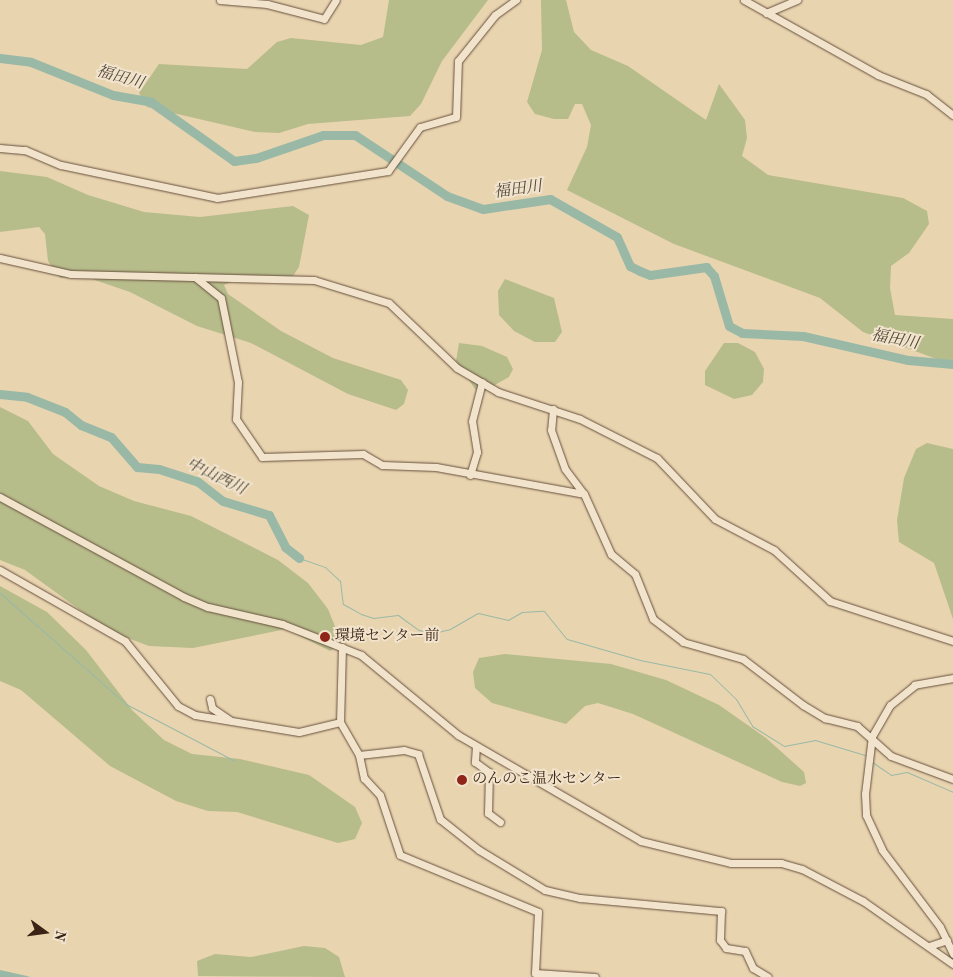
<!DOCTYPE html>
<meta charset="utf-8">
<style>
body{margin:0}
#map{position:relative;width:953px;height:977px;overflow:hidden;background:#e9d4b0;font-family:"Old Standard TT","Noto Serif JP",serif}
div>[style]{position:absolute}
.green>*{inset:0;background:#b7bc8b}
.water>*{inset:0;background:#99b9a6}
.stream>*{height:1px;margin:-0.5px;padding:0 0.5px;transform-origin:0.5px;border-radius:0.5px;background:#99b9a6}
.river>*{height:9px;margin:-4.5px;padding:0 4.5px;transform-origin:4.5px;border-radius:4.5px;background:#99b9a6}
.roads{filter:drop-shadow(0 0 1px #66503c) drop-shadow(0 0 1px #66503c)}
.minor>*{height:7px;margin:-3.5px;padding:0 3.5px;transform-origin:3.5px;border-radius:3.5px;background:#f1e3cc}
.dots>*{width:14px;height:14px;translate:-50% -50%;box-sizing:border-box;border:2px solid #f1e3cc;border-radius:50%}
span{translate:-50% -50%;white-space:nowrap;text-align:center;line-height:1.15;-webkit-text-stroke:4px #f1e3cc;paint-order:stroke}
.poi-label{font-size:15px;color:#3a2415}
.left{translate:0 -50%;text-align:left}
.water-label{font-size:16px;color:#524939;font-style:italic}
.north{position:absolute;left:20px;top:907px;width:50px;height:50px;-webkit-text-stroke:4px #f1e3cc;paint-order:stroke;rotate:104deg;font-size:14px;font-weight:700;line-height:20px;text-align:center;color:#3a2415}
.north::after{content:'';display:block;margin:auto;width:18px;height:22px;background:#3a2415;clip-path:polygon(50% 0,100% 100%,50% 72%,0 100%)}
</style>
<div id="map">
<div class="green">
<i style="clip-path:polygon(389px 0,488px 0,442px 61px,421px 104px,410px 116px,308px 124px,279px 133px,255px 132px,147px 107px,139px 93px,159px 64px,247px 69px,277px 42px,291px 38px,361px 45px,383px 37px)"></i>
<i style="clip-path:polygon(541px 0,566px 0,574px 32px,591px 50px,628px 66px,706px 120px,719px 84px,745px 120px,747px 138px,742px 156px,768px 175px,903px 198px,927px 211px,929px 224px,909px 253px,891px 266px,890px 288px,895px 315px,953px 319px,953px 365px,863px 332px,820px 298px,674px 244px,567px 190px,587px 147px,591px 125px,582px 104px,575px 104px,568px 119px,554px 119px,535px 114px,527px 102px,542px 50px)"></i>
<i style="clip-path:polygon(0 171px,47px 177px,88px 195px,144px 212px,200px 217px,293px 206px,309px 215px,299px 267px,291px 279px,235px 280px,224px 285px,228px 294px,281px 331px,333px 358px,401px 380px,408px 390px,404px 404px,396px 410px,348px 394px,251px 343px,197px 326px,130px 292px,86px 277px,60px 278px,48px 261px,45px 234px,39px 227px,0 232px)"></i>
<i style="clip-path:polygon(505px 279px,554px 298px,562px 332px,555px 342px,535px 342px,514px 331px,499px 315px,498px 291px)"></i>
<i style="clip-path:polygon(459px 343px,482px 346px,507px 357px,513px 369px,509px 377px,484px 391px,475px 389px,456px 361px)"></i>
<i style="clip-path:polygon(724px 343px,738px 343px,755px 352px,764px 369px,763px 382px,752px 395px,734px 399px,705px 385px,705px 371px)"></i>
<i style="clip-path:polygon(0 407px,28px 421px,53px 454px,99px 486px,134px 501px,191px 516px,278px 560px,308px 583px,328px 609px,342px 644px,330px 651px,286px 629px,193px 648px,149px 646px,109px 631px,25px 570px,0 560px)"></i>
<i style="clip-path:polygon(927px 443px,953px 449px,953px 619px,934px 563px,899px 542px,897px 520px,904px 478px,916px 449px)"></i>
<i style="clip-path:polygon(0 586px,47px 612px,86px 650px,133px 711px,164px 740px,192px 754px,240px 759px,309px 775px,355px 807px,362px 823px,355px 839px,338px 843px,237px 812px,208px 811px,176px 801px,110px 766px,21px 690px,0 681px)"></i>
<i style="clip-path:polygon(505px 654px,611px 664px,666px 680px,719px 705px,766px 738px,804px 772px,806px 783px,800px 786px,782px 782px,633px 714px,598px 703px,585px 706px,566px 724px,492px 703px,475px 688px,473px 672px,479px 658px)"></i>
<i style="clip-path:polygon(304px 946px,325px 948px,339px 957px,345px 977px,198px 976px,197px 961px,215px 954px,251px 957px)"></i>
</div>
<div class="water">
<i style="clip-path:polygon(0 970px,27px 976px,30px 977px,0 977px)"></i>
</div>
<div class="stream">
<i style="left:299px;top:558px;width:28px;rotate:19deg"></i>
<i style="left:325px;top:567px;width:21px;rotate:43deg"></i>
<i style="left:340px;top:581px;width:23px;rotate:83deg"></i>
<i style="left:343px;top:604px;width:21px;rotate:29deg"></i>
<i style="left:361px;top:614px;width:13px;rotate:18deg"></i>
<i style="left:373px;top:618px;width:25px;rotate:-7deg"></i>
<i style="left:398px;top:615px;width:26px;rotate:36deg"></i>
<i style="left:419px;top:630px;width:14px;rotate:12deg"></i>
<i style="left:433px;top:633px;width:17px;rotate:-13deg"></i>
<i style="left:450px;top:629px;width:32px;rotate:-30deg"></i>
<i style="left:478px;top:613px;width:31px;rotate:13deg"></i>
<i style="left:508px;top:620px;width:16px;rotate:-30deg"></i>
<i style="left:522px;top:612px;width:22px;rotate:-3deg"></i>
<i style="left:544px;top:611px;width:36px;rotate:51deg"></i>
<i style="left:567px;top:639px;width:76px;rotate:16deg"></i>
<i style="left:640px;top:660px;width:71px;rotate:11.3deg"></i>
<i style="left:710px;top:674px;width:36px;rotate:44deg"></i>
<i style="left:736px;top:699px;width:31px;rotate:59deg"></i>
<i style="left:752px;top:726px;width:38px;rotate:32deg"></i>
<i style="left:784px;top:746px;width:32px;rotate:-11deg"></i>
<i style="left:815px;top:740px;width:52px;rotate:16.7deg"></i>
<i style="left:0;top:593px;width:168px;rotate:41.4deg"></i>
<i style="left:126px;top:704px;width:123px;rotate:27.6deg"></i>
<i style="left:872px;top:762px;width:23px;rotate:34deg"></i>
<i style="left:891px;top:775px;width:16px;rotate:-11deg"></i>
<i style="left:907px;top:772px;width:50px;rotate:23.5deg"></i>
</div>
<div class="river">
<i style="left:0;top:58px;width:31px;rotate:7deg"></i>
<i style="left:31px;top:62px;width:88px;rotate:21.9deg"></i>
<i style="left:113px;top:95px;width:39px;rotate:10deg"></i>
<i style="left:151px;top:102px;width:102px;rotate:35.4deg"></i>
<i style="left:234px;top:161px;width:22px;rotate:-8deg"></i>
<i style="left:256px;top:158px;width:71px;rotate:-18.9deg"></i>
<i style="left:323px;top:135px;width:32px"></i>
<i style="left:355px;top:135px;width:110px;rotate:33.5deg"></i>
<i style="left:447px;top:196px;width:38px;rotate:20deg"></i>
<i style="left:483px;top:209px;width:68px;rotate:-8.5deg"></i>
<i style="left:550px;top:199px;width:77px;rotate:29.6deg"></i>
<i style="left:617px;top:237px;width:32px;rotate:66deg"></i>
<i style="left:630px;top:266px;width:11px;rotate:27deg"></i>
<i style="left:640px;top:271px;width:11px;rotate:22deg"></i>
<i style="left:650px;top:275px;width:57px;rotate:-8.1deg"></i>
<i style="left:706px;top:267px;width:12px;rotate:48deg"></i>
<i style="left:714px;top:276px;width:52px;rotate:73.3deg"></i>
<i style="left:729px;top:326px;width:15px;rotate:28deg"></i>
<i style="left:742px;top:333px;width:61px;rotate:2.8deg"></i>
<i style="left:803px;top:336px;width:108px;rotate:12.9deg"></i>
<i style="left:908px;top:360px;width:45px;rotate:5.1deg"></i>
<i style="left:0;top:394px;width:27px;rotate:6deg"></i>
<i style="left:27px;top:397px;width:41px;rotate:21.5deg"></i>
<i style="left:65px;top:412px;width:21px;rotate:39deg"></i>
<i style="left:81px;top:425px;width:32px;rotate:22deg"></i>
<i style="left:111px;top:437px;width:40px;rotate:49deg"></i>
<i style="left:137px;top:467px;width:22px;rotate:5deg"></i>
<i style="left:159px;top:469px;width:40px;rotate:18deg"></i>
<i style="left:197px;top:481px;width:33px;rotate:38deg"></i>
<i style="left:223px;top:501px;width:48px;rotate:16.9deg"></i>
<i style="left:269px;top:515px;width:36px;rotate:63deg"></i>
<i style="left:285px;top:547px;width:18px;rotate:38deg"></i>
</div>
<div class="roads">
<div class="minor">
<i style="left:220px;top:0;width:47px;rotate:4.9deg"></i>
<i style="left:267px;top:4px;width:59px;rotate:14.7deg"></i>
<i style="left:324px;top:19px;width:22px;rotate:-58deg"></i>
<i style="left:744px;top:0;width:154px;rotate:29.2deg"></i>
<i style="left:878px;top:75px;width:52px;rotate:21.6deg"></i>
<i style="left:926px;top:94px;width:34px;rotate:38deg"></i>
<i style="left:766px;top:13px;width:34px;rotate:-23deg"></i>
<i style="left:0;top:148px;width:25px;rotate:5deg"></i>
<i style="left:25px;top:150px;width:39px;rotate:23deg"></i>
<i style="left:61px;top:165px;width:159px;rotate:11.9deg"></i>
<i style="left:217px;top:198px;width:173px;rotate:-9deg"></i>
<i style="left:388px;top:171px;width:54px;rotate:-54deg"></i>
<i style="left:420px;top:127px;width:37px;rotate:-16deg"></i>
<i style="left:456px;top:117px;width:56px;rotate:-88deg"></i>
<i style="left:458px;top:61px;width:59px;rotate:-51.2deg"></i>
<i style="left:495px;top:15px;width:26px;rotate:-36deg"></i>
<i style="left:0;top:258px;width:73px;rotate:12.7deg"></i>
<i style="left:71px;top:274px;width:243px;rotate:1.4deg"></i>
<i style="left:314px;top:280px;width:78px;rotate:17deg"></i>
<i style="left:389px;top:303px;width:94px;rotate:43.7deg"></i>
<i style="left:457px;top:368px;width:48px;rotate:30.3deg"></i>
<i style="left:498px;top:392px;width:86px;rotate:18.2deg"></i>
<i style="left:580px;top:419px;width:86px;rotate:26.9deg"></i>
<i style="left:657px;top:458px;width:84px;rotate:46.4deg"></i>
<i style="left:715px;top:519px;width:67px;rotate:27.7deg"></i>
<i style="left:774px;top:550px;width:76px;rotate:42.3deg"></i>
<i style="left:830px;top:601px;width:129px;rotate:18deg"></i>
<i style="left:195px;top:277px;width:33px;rotate:39deg"></i>
<i style="left:221px;top:298px;width:86px;rotate:78.6deg"></i>
<i style="left:238px;top:382px;width:37px;rotate:93deg"></i>
<i style="left:236px;top:419px;width:46px;rotate:55.6deg"></i>
<i style="left:262px;top:457px;width:101px;rotate:-1.7deg"></i>
<i style="left:363px;top:454px;width:22px;rotate:30deg"></i>
<i style="left:382px;top:465px;width:54px;rotate:2.1deg"></i>
<i style="left:436px;top:467px;width:150px;rotate:10.3deg"></i>
<i style="left:553px;top:409px;width:21px;rotate:95deg"></i>
<i style="left:551px;top:430px;width:41px;rotate:70.3deg"></i>
<i style="left:565px;top:469px;width:31px;rotate:53deg"></i>
<i style="left:584px;top:494px;width:66px;rotate:65.8deg"></i>
<i style="left:611px;top:554px;width:31px;rotate:40deg"></i>
<i style="left:635px;top:574px;width:48px;rotate:68.2deg"></i>
<i style="left:653px;top:619px;width:38px;rotate:37deg"></i>
<i style="left:683px;top:642px;width:62px;rotate:15.8deg"></i>
<i style="left:743px;top:659px;width:76px;rotate:37.5deg"></i>
<i style="left:803px;top:705px;width:26px;rotate:31deg"></i>
<i style="left:825px;top:718px;width:33px;rotate:14deg"></i>
<i style="left:857px;top:726px;width:45px;rotate:41.4deg"></i>
<i style="left:891px;top:756px;width:66px;rotate:20.4deg"></i>
<i style="left:470px;top:475px;width:24px;rotate:-73deg"></i>
<i style="left:477px;top:452px;width:31px;rotate:-99deg"></i>
<i style="left:472px;top:421px;width:40px;rotate:-75.6deg"></i>
<i style="left:0;top:497px;width:209px;rotate:28.5deg"></i>
<i style="left:184px;top:597px;width:26px;rotate:23deg"></i>
<i style="left:208px;top:607px;width:76px;rotate:12.9deg"></i>
<i style="left:282px;top:624px;width:85px;rotate:21.4deg"></i>
<i style="left:361px;top:655px;width:126px;rotate:39.5deg"></i>
<i style="left:458px;top:735px;width:211px;rotate:30.1deg"></i>
<i style="left:641px;top:841px;width:93px;rotate:13.7deg"></i>
<i style="left:731px;top:863px;width:50px"></i>
<i style="left:781px;top:863px;width:22px;rotate:16deg"></i>
<i style="left:802px;top:869px;width:69px;rotate:27.7deg"></i>
<i style="left:863px;top:901px;width:110px;rotate:35deg"></i>
<i style="left:0;top:570px;width:144px;rotate:29.6deg"></i>
<i style="left:125px;top:641px;width:84px;rotate:50.8deg"></i>
<i style="left:178px;top:706px;width:19px;rotate:28deg"></i>
<i style="left:195px;top:715px;width:105px;rotate:9.3deg"></i>
<i style="left:299px;top:732px;width:42px;rotate:-13.7deg"></i>
<i style="left:342px;top:647px;width:75px;rotate:91.5deg"></i>
<i style="left:340px;top:722px;width:38px;rotate:60deg"></i>
<i style="left:359px;top:755px;width:24px;rotate:78deg"></i>
<i style="left:364px;top:778px;width:23px;rotate:47deg"></i>
<i style="left:380px;top:795px;width:63px;rotate:71.6deg"></i>
<i style="left:400px;top:855px;width:149px;rotate:22.4deg"></i>
<i style="left:538px;top:912px;width:61px;rotate:92.8deg"></i>
<i style="left:535px;top:973px;width:60px;rotate:3.8deg"></i>
<i style="left:953px;top:678px;width:39px;rotate:170deg"></i>
<i style="left:915px;top:685px;width:32px;rotate:141deg"></i>
<i style="left:890px;top:705px;width:36px;rotate:120deg"></i>
<i style="left:872px;top:736px;width:58px;rotate:96.9deg"></i>
<i style="left:865px;top:794px;width:21px;rotate:87deg"></i>
<i style="left:866px;top:815px;width:38px;rotate:65deg"></i>
<i style="left:882px;top:850px;width:96px;rotate:53deg"></i>
<i style="left:940px;top:927px;width:30px;rotate:64deg"></i>
<i style="left:210px;top:699px;width:9px;rotate:77deg"></i>
<i style="left:212px;top:708px;width:22px;rotate:34deg"></i>
<i style="left:476px;top:746px;width:16px;rotate:94deg"></i>
<i style="left:475px;top:762px;width:17px;rotate:36deg"></i>
<i style="left:489px;top:772px;width:41px;rotate:91.4deg"></i>
<i style="left:488px;top:813px;width:15px;rotate:37deg"></i>
<i style="left:359px;top:755px;width:45px;rotate:-6.3deg"></i>
<i style="left:404px;top:750px;width:15px;rotate:16deg"></i>
<i style="left:418px;top:754px;width:69px;rotate:71.3deg"></i>
<i style="left:440px;top:819px;width:50px;rotate:38.5deg"></i>
<i style="left:479px;top:850px;width:77px;rotate:31.2deg"></i>
<i style="left:545px;top:890px;width:36px;rotate:13deg"></i>
<i style="left:580px;top:898px;width:142px;rotate:5.3deg"></i>
<i style="left:721px;top:911px;width:29px;rotate:92deg"></i>
<i style="left:720px;top:940px;width:10px;rotate:53deg"></i>
<i style="left:726px;top:948px;width:19px;rotate:9deg"></i>
<i style="left:745px;top:951px;width:19px;rotate:65deg"></i>
<i style="left:753px;top:968px;width:17px;rotate:31deg"></i>
<i style="left:929px;top:946px;width:19px;rotate:-18deg"></i>
</div>
</div>
<div class="dots">
<i style="left:325px;top:637px;background:#8f2418"></i>
<i style="left:462px;top:780px;background:#8f2418"></i>
</div>
<div class="poi-label">
<span class="left" style="left:335px;top:637px">環境センター前</span>
<span class="left" style="left:472px;top:780px">のんのこ温水センター</span>
</div>
<div class="water-label">
<span style="left:120px;top:78px;rotate:16deg">福田川</span>
<span style="left:518px;top:190px;rotate:-8deg">福田川</span>
<span style="left:895px;top:340px;rotate:11deg">福田川</span>
<span style="left:216px;top:477px;rotate:26deg">中山西川</span>
</div>
<div class="north">N</div>
</div>
